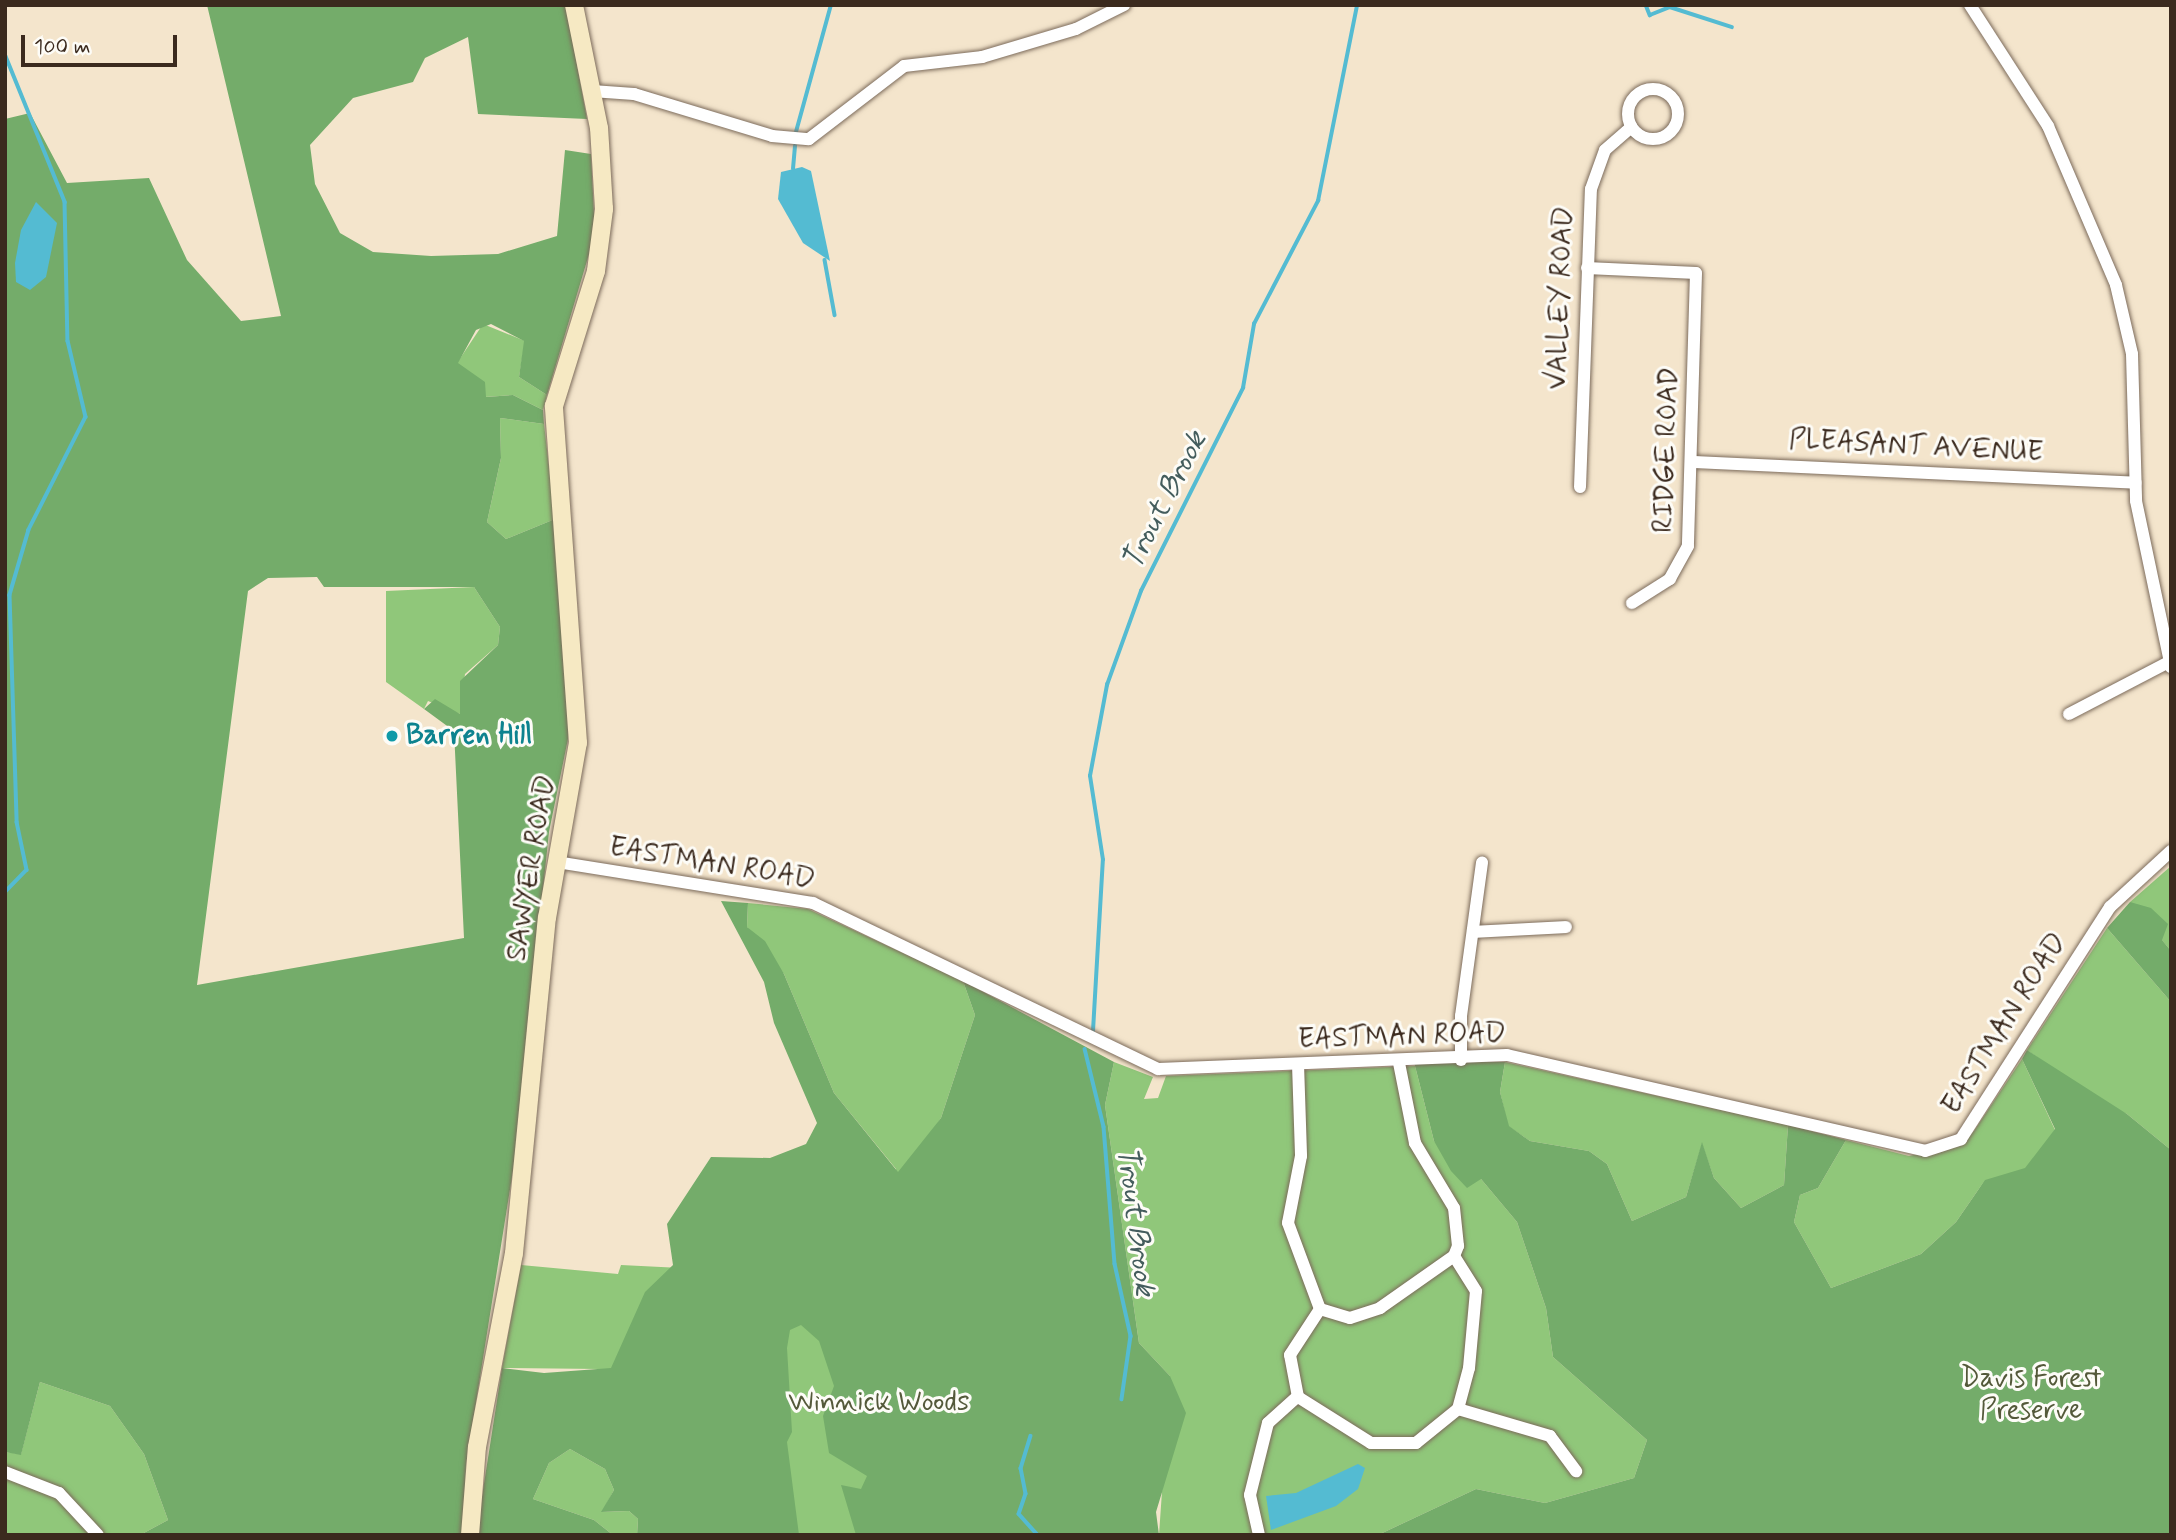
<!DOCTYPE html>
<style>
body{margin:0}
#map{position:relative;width:2176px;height:1540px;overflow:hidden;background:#f4e5cc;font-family:Mynerve,sans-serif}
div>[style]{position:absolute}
.green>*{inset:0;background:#90c77a}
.forest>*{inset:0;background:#74ac6a}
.water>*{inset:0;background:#54bbd2}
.stream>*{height:3.5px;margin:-1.75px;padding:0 1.75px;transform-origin:1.75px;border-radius:1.75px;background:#54bbd2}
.roads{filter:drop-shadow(0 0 2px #7c6b5b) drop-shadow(0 0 2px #7c6b5b)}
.street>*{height:12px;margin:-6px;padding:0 6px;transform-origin:6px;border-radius:6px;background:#fff}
.street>.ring{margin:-6px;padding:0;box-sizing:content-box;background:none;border:12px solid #fff;border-radius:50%}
.secondary>*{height:18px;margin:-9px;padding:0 9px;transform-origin:9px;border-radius:9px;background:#f6e9c3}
.dots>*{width:19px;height:19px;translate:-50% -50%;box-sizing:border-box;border:4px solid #fdfcf7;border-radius:50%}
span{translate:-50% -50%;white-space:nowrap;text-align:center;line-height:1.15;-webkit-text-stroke:6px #fdfcf7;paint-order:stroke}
.street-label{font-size:28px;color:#3b2a1e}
.culture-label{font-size:28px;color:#0d838f;font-weight:700}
.left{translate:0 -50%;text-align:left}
.park-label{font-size:28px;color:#54593a}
.water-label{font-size:30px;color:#445d5d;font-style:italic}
.frame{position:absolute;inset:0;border:7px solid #3b2a1e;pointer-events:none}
.scale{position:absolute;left:21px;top:35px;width:156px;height:32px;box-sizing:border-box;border:4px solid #3b2a1e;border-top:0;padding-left:9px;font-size:21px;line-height:24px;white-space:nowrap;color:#3b2a1e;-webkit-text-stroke:5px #fdfcf7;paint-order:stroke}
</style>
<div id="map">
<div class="green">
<i style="clip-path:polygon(483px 324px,525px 341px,519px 377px,547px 395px,543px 410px,513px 395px,485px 397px,457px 363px)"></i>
<i style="clip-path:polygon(500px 418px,544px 424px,555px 519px,506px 539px,487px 522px,501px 458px)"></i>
<i style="clip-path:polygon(474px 587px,500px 627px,498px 645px,465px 674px,460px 714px,428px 701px,424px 709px,386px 682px,386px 591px)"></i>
<i style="clip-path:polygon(2171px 866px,2171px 951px,2130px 902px)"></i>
<i style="clip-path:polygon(748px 903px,808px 909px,963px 981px,975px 1015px,941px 1118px,920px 1150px,1075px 1535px,642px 1535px,652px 1380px,600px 1369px,502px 1368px,521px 1265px,618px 1274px,621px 1265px,841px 1276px,896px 1169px,834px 1093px,784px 974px,747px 927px)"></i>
<i style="clip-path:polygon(2107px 928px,2171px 1002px,2171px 1150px,2127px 1114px,2102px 1103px,2171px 1535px,1627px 1535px,1870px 1361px,1985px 1180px,1956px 1222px,1921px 1254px,1831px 1288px,1794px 1222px,1800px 1195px,1818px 1188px,1846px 1140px,1909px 1156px,1956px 1146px,1974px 1131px,2022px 1059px,2055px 1130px,2047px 1141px,2093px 1097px,2027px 1050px)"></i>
<i style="clip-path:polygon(1114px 1062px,1153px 1077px,1144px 1099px,1158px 1098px,1166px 1076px,1415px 1066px,1434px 1141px,1481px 1179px,1517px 1222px,1546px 1308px,1553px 1357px,1647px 1440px,1634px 1478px,1545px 1503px,1476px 1489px,1378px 1535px,1159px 1535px,1170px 1376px,1139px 1343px,1105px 1105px)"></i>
<i style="clip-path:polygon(1505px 1062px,1788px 1125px,1784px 1185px,1741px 1208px,1714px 1178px,1702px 1144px,1686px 1197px,1632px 1221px,1607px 1164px,1589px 1151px,1530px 1141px,1508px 1126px,1500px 1092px)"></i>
<i style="clip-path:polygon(40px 1382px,110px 1406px,144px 1454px,168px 1520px,140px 1535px,5px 1535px,5px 1452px,21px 1454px)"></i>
<i style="clip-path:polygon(570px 1449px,605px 1469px,614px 1490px,602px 1512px,629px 1511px,638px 1519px,637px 1535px,613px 1535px,594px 1520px,533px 1499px,549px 1463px)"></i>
</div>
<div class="forest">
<i style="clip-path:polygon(evenodd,207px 5px,566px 5px,587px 119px,478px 114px,468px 37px,425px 58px,413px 82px,353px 98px,310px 145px,315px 184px,340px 233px,373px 252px,431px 256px,498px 254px,557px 236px,565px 150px,591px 154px,595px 234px,547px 395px,519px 377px,524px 341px,491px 324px,476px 330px,458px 363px,485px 382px,486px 397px,513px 395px,543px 410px,544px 424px,500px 418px,501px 458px,487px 522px,506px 539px,555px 519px,569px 734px,549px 832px,515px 1158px,466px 1465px,463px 1535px,140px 1535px,168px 1520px,144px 1454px,110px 1406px,40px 1382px,21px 1455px,5px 1452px,5px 119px,30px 113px,67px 183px,149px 178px,187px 260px,241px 321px,281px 316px,207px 5px,317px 577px,324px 587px,474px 587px,500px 627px,498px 645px,460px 681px,460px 714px,435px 699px,424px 709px,454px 731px,464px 938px,197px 985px,248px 591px,268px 578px,317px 577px)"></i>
<i style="clip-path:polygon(721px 901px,748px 903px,747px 927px,765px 941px,784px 974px,834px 1093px,898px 1172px,941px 1118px,975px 1015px,963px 981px,1114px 1062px,1105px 1105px,1139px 1343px,1170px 1376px,1186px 1413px,1156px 1512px,1159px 1535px,856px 1535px,841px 1485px,861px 1489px,867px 1476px,829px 1453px,823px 1416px,834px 1386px,819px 1341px,801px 1325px,790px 1330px,787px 1348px,792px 1432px,787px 1442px,799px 1535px,637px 1535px,638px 1519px,629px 1511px,601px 1512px,614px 1490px,605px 1469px,570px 1449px,549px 1463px,533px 1499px,594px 1520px,613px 1535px,476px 1535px,502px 1368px,544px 1373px,611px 1368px,645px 1292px,673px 1265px,667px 1224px,711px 1157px,770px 1158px,806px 1144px,817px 1123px,774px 1023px,764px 982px)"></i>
<i style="clip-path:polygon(2130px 902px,2151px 908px,2168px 924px,2162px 940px,2171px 951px,2171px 1002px,2107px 928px)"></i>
<i style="clip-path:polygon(2027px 1050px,2127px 1114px,2171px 1150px,2171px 1535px,1378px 1535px,1476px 1489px,1545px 1503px,1634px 1478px,1647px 1440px,1553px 1357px,1546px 1308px,1517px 1222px,1481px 1179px,1467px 1188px,1451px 1171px,1434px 1141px,1414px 1062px,1505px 1062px,1500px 1092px,1509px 1126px,1530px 1141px,1589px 1151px,1607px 1164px,1632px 1221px,1686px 1197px,1702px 1142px,1714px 1178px,1741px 1208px,1784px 1185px,1788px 1125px,1846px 1140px,1818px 1188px,1800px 1195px,1794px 1222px,1831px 1288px,1921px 1254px,1956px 1222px,1985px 1180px,2025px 1168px,2055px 1129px,2022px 1059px)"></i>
</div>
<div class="water">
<i style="clip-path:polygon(802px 167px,811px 171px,830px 261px,803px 243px,778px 199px,781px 172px)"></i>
<i style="clip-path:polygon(36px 202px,57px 223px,46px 277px,30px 290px,16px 282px,15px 263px,21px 230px)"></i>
<i style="clip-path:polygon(1358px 1464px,1365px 1468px,1358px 1489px,1336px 1506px,1271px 1530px,1266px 1496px,1296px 1493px)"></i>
</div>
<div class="stream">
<i style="left:1646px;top:5px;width:11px;rotate:68deg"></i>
<i style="left:1650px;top:15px;width:22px;rotate:-22deg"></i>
<i style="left:1670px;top:7px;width:65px;rotate:17.9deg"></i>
<i style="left:5px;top:54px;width:160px;rotate:67.9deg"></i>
<i style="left:65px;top:202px;width:139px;rotate:88.8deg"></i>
<i style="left:68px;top:341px;width:78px;rotate:76.7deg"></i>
<i style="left:86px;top:417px;width:127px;rotate:116.8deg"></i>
<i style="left:29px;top:530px;width:68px;rotate:106.3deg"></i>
<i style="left:10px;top:595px;width:227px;rotate:88.2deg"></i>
<i style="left:17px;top:822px;width:49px;rotate:78.2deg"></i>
<i style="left:27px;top:870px;width:32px;rotate:134deg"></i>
<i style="left:796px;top:132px;width:132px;rotate:-74.6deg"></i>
<i style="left:793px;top:169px;width:23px;rotate:-85deg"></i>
<i style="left:825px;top:260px;width:56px;rotate:79.7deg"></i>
<i style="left:1093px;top:1031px;width:171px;rotate:-86.7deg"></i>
<i style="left:1103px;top:860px;width:85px;rotate:-98.8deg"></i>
<i style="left:1090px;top:776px;width:93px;rotate:-79.4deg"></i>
<i style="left:1107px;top:685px;width:100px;rotate:-70.1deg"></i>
<i style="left:1141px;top:591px;width:227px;rotate:-63.3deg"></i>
<i style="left:1243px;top:388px;width:65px;rotate:-80.2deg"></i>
<i style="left:1254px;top:324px;width:139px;rotate:-62.5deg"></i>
<i style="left:1318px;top:201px;width:200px;rotate:-78.7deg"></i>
<i style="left:1085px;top:1049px;width:80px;rotate:76.3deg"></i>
<i style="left:1104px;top:1127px;width:137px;rotate:85.4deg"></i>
<i style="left:1115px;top:1264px;width:74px;rotate:77.5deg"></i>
<i style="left:1131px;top:1336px;width:64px;rotate:98.1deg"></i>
<i style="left:1031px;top:1436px;width:34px;rotate:107deg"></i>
<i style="left:1021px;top:1468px;width:26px;rotate:79deg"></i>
<i style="left:1026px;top:1494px;width:21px;rotate:109deg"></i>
<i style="left:1019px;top:1514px;width:28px;rotate:48deg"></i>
</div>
<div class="roads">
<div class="street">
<i style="left:1970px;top:5px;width:144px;rotate:57.2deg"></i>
<i style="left:2048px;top:126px;width:173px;rotate:66.8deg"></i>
<i style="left:2116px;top:285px;width:71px;rotate:76.9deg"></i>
<i style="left:2132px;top:354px;width:147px;rotate:88.4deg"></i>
<i style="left:2136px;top:501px;width:170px;rotate:78.1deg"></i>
<i class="ring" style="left:1628px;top:89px;width:38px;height:38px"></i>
<i style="left:592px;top:91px;width:42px;rotate:4.1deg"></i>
<i style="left:634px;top:94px;width:144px;rotate:16.9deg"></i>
<i style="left:772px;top:136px;width:37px;rotate:5deg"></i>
<i style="left:809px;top:139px;width:120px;rotate:-37.5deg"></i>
<i style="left:904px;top:66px;width:79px;rotate:-6.6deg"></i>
<i style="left:982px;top:57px;width:98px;rotate:-16.6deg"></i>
<i style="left:1076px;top:29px;width:54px;rotate:-26.6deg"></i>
<i style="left:1587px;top:268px;width:109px;rotate:2.6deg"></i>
<i style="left:1696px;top:273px;width:273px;rotate:91.7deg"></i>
<i style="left:1688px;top:546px;width:38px;rotate:119deg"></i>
<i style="left:1670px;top:579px;width:45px;rotate:147.7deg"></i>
<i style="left:1695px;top:462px;width:441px;rotate:2.7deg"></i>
<i style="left:1580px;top:487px;width:298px;rotate:-87.9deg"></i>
<i style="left:1591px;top:189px;width:41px;rotate:-70.3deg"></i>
<i style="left:1605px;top:150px;width:35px;rotate:-41deg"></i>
<i style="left:2069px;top:714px;width:113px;rotate:-27.5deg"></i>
<i style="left:557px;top:862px;width:259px;rotate:9.1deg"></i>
<i style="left:813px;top:903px;width:383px;rotate:25.7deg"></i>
<i style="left:1158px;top:1069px;width:349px;rotate:-2.3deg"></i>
<i style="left:1507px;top:1055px;width:429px;rotate:12.9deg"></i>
<i style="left:1925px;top:1151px;width:38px;rotate:-18deg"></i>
<i style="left:1961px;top:1139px;width:276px;rotate:-57.3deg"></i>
<i style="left:2110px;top:907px;width:83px;rotate:-42.6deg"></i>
<i style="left:1473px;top:932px;width:93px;rotate:-3.1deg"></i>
<i style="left:1461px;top:1060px;width:44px;rotate:-90deg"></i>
<i style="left:1461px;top:1016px;width:155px;rotate:-82.2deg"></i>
<i style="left:1298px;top:1064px;width:92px;rotate:88.1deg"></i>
<i style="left:1301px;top:1156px;width:68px;rotate:101deg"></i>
<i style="left:1288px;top:1223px;width:92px;rotate:69.6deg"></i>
<i style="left:1320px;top:1309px;width:31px;rotate:17deg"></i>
<i style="left:1350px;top:1318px;width:32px;rotate:-18deg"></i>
<i style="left:1380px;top:1308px;width:90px;rotate:-35.1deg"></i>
<i style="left:1454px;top:1256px;width:11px;rotate:-68deg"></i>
<i style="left:1458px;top:1246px;width:38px;rotate:-96deg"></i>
<i style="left:1454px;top:1208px;width:76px;rotate:-121deg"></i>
<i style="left:1415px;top:1143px;width:82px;rotate:-101.3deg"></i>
<i style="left:1320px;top:1309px;width:55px;rotate:123.1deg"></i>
<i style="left:1290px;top:1355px;width:43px;rotate:79.2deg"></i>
<i style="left:1298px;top:1397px;width:86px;rotate:32.2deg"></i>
<i style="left:1371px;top:1443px;width:45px"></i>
<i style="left:1416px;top:1443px;width:54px;rotate:-39deg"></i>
<i style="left:1458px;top:1409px;width:42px;rotate:-75deg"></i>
<i style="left:1469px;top:1368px;width:77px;rotate:-84.8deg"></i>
<i style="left:1476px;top:1291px;width:41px;rotate:-122.2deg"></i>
<i style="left:1458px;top:1409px;width:96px;rotate:16.4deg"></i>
<i style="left:1550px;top:1436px;width:44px;rotate:53.4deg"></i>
<i style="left:5px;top:1472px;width:58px;rotate:21.3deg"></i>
<i style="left:59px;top:1493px;width:57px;rotate:47.1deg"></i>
<i style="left:1259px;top:1535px;width:41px;rotate:-102.7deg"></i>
<i style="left:1250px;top:1495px;width:74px;rotate:-76deg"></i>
<i style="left:1268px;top:1423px;width:40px;rotate:-42deg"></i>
</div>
<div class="secondary">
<i style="left:470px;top:1535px;width:88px;rotate:-85.5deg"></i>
<i style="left:477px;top:1447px;width:197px;rotate:-79.2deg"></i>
<i style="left:514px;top:1253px;width:337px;rotate:-84.4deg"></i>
<i style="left:547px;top:918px;width:178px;rotate:-80deg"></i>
<i style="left:578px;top:743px;width:338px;rotate:-94.1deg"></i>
<i style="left:554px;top:406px;width:141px;rotate:-72.7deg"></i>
<i style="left:596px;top:271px;width:63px;rotate:-82.6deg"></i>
<i style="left:604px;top:209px;width:81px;rotate:-93.5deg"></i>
<i style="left:599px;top:128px;width:126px;rotate:-101.5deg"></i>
</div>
</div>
<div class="dots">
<i style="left:392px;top:736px;background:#0f9aa8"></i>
</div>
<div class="street-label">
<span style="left:1561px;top:298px;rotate:-88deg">VALLEY ROAD</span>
<span style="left:1916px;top:447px;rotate:3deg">PLEASANT AVENUE</span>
<span style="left:1667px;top:450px;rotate:-88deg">RIDGE ROAD</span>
<span style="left:712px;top:864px;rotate:9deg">EASTMAN ROAD</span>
<span style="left:532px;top:868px;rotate:-81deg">SAWYER ROAD</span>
<span style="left:2005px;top:1024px;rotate:-58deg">EASTMAN ROAD</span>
<span style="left:1402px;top:1037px;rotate:-2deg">EASTMAN ROAD</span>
</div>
<div class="culture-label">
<span class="left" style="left:406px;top:736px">Barren Hill</span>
</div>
<div class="park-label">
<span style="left:2031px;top:1395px">Davis Forest<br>Preserve</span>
<span style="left:879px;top:1403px">Winnick Woods</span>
</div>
<div class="water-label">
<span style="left:1165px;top:501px;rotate:-63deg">Trout Brook</span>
<span style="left:1135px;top:1221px;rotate:83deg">Trout Brook</span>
</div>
<div class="frame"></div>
<div class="scale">100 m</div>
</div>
